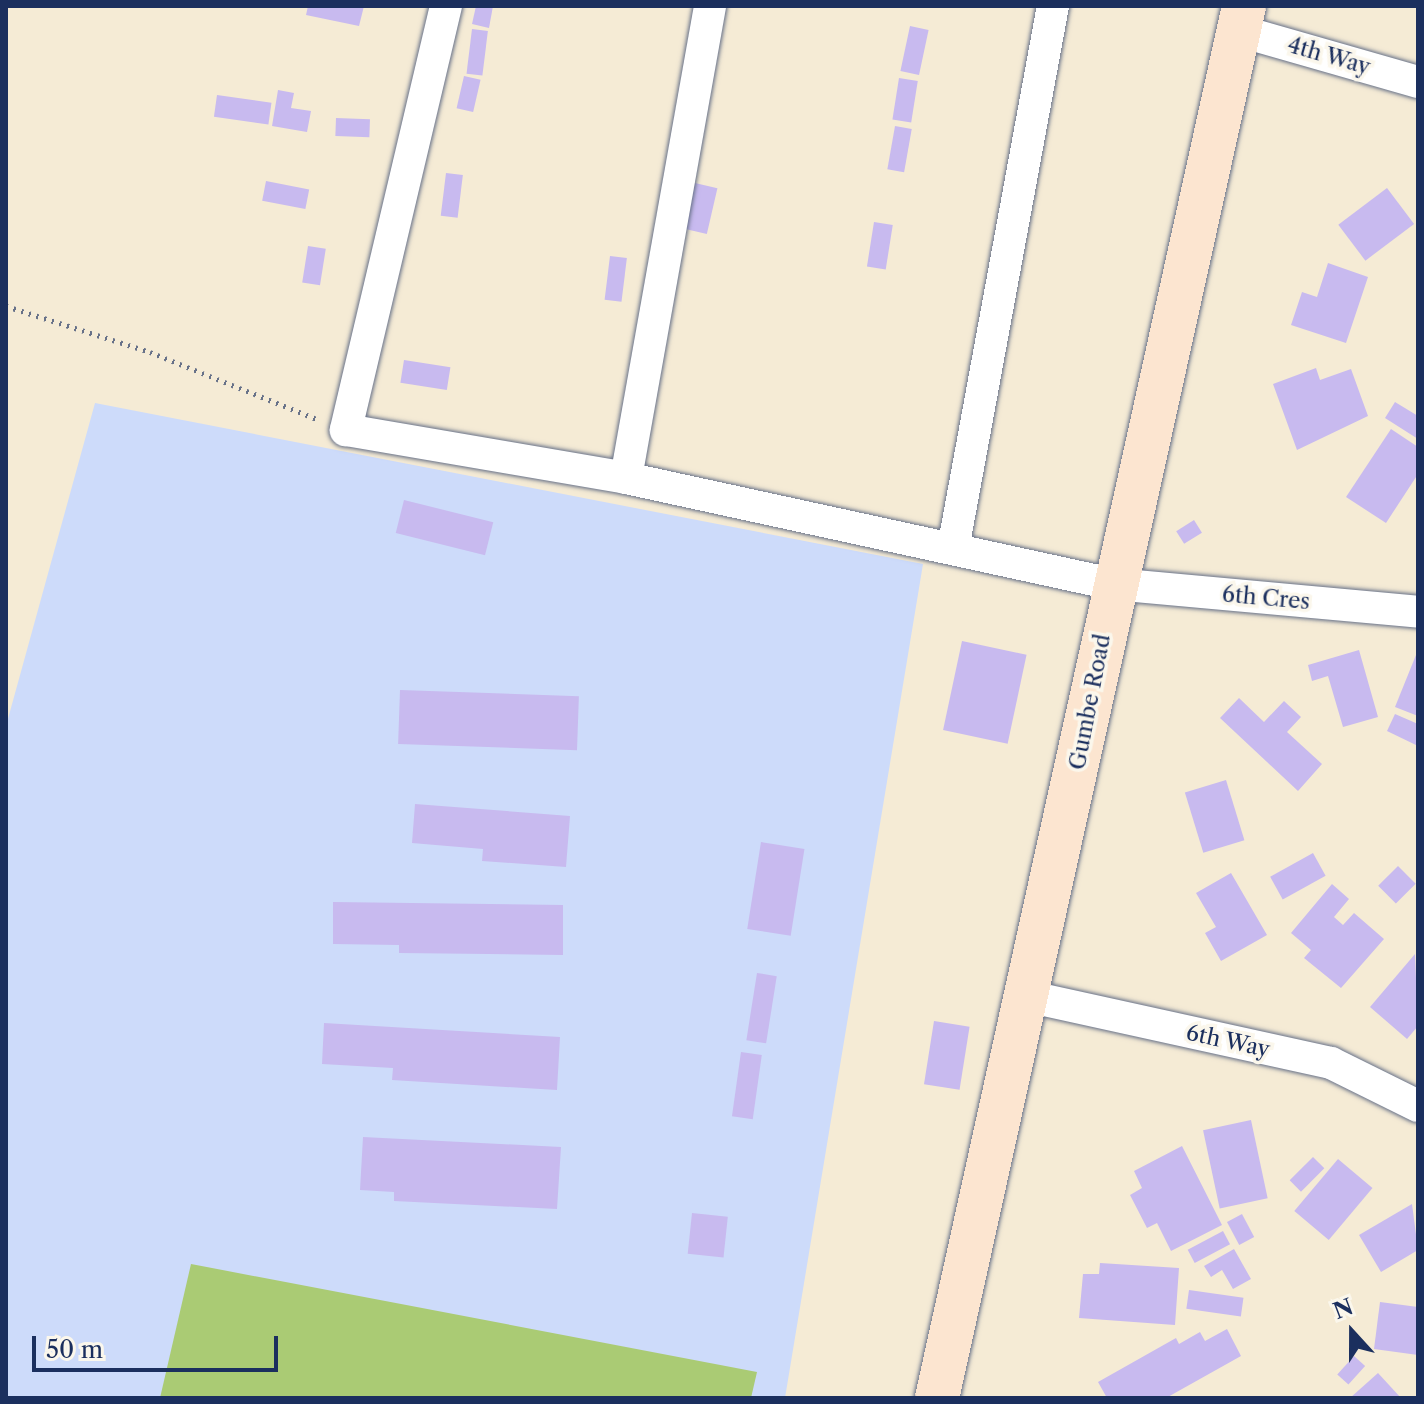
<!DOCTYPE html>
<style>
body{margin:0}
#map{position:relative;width:1424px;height:1404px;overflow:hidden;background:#f5ebd5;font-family:"Libre Caslon Text",serif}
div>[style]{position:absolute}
.built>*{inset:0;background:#cddbfa}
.green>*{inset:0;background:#aacb74}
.building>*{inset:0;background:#c8baef;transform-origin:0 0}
.path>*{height:5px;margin-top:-2.5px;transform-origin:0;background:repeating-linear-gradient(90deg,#677188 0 2px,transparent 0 8px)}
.roads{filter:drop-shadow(0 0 2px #677188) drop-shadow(0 0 2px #677188)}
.street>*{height:32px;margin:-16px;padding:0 16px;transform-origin:16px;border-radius:16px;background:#fff}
.secondary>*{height:44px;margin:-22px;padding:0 22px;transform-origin:22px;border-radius:22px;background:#fce5d0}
span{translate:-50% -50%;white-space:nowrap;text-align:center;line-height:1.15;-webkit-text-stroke:7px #fbf7ec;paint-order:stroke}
.street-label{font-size:22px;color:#1b2f5e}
.frame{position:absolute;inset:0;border:8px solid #1b2f5e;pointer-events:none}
.north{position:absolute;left:1312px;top:1292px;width:80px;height:80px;-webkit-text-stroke:6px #fbf7ec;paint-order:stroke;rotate:339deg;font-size:22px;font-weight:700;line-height:32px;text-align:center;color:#1b2f5e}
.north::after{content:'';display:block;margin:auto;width:28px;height:36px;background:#1b2f5e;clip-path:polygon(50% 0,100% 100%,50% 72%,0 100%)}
.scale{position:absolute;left:32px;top:1336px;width:246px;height:36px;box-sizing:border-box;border:4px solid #1b2f5e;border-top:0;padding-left:10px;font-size:24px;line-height:28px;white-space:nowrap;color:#1b2f5e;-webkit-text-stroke:6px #fbf7ec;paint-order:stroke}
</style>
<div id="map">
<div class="built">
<i style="clip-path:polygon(95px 403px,923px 564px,785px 1398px,6px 1398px,6px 726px)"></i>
</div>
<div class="green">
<i style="clip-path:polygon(191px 1264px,757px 1372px,751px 1398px,160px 1398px)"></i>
</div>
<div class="building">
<i style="clip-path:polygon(308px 6px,364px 6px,359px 26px,306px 15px)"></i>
<i style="clip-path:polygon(476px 6px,493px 6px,489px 28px,472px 24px)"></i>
<i style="left:910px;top:26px;width:19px;height:46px;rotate:12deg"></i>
<i style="left:472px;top:29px;width:16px;height:45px;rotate:7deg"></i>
<i style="left:464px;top:76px;width:17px;height:33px;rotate:13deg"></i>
<i style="left:899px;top:78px;width:19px;height:42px;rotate:9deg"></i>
<i style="clip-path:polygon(278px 90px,294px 93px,291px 108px,311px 111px,307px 132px,272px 126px)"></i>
<i style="left:217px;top:95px;width:55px;height:22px;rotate:8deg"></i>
<i style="left:336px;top:118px;width:34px;height:18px;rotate:2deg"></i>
<i style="left:895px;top:126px;width:17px;height:44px;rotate:10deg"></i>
<i style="left:446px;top:173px;width:17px;height:43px;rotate:7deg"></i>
<i style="left:266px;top:181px;width:44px;height:20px;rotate:11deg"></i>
<i style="left:695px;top:183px;width:23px;height:47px;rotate:13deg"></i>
<i style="left:1387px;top:188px;width:45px;height:61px;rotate:53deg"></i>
<i style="left:874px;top:222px;width:19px;height:45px;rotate:9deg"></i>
<i style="left:308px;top:246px;width:18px;height:37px;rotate:9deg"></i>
<i style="left:610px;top:256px;width:17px;height:44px;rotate:7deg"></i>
<i style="clip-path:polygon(1328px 263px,1368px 277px,1346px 343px,1291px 325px,1302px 292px,1317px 297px)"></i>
<i style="left:404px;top:360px;width:47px;height:23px;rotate:9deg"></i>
<i style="clip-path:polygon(1316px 368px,1320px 380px,1351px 369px,1368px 416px,1297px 450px,1273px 384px)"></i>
<i style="clip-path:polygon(1395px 402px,1418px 416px,1418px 439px,1385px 418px)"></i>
<i style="clip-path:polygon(1391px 429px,1418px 447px,1418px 474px,1386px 523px,1346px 497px)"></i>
<i style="left:404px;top:500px;width:92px;height:34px;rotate:14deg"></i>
<i style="left:1194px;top:520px;width:15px;height:21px;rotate:58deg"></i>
<i style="left:962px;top:641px;width:66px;height:91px;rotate:12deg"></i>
<i style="clip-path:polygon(1359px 650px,1378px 717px,1343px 727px,1328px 676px,1312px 681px,1308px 665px)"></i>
<i style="clip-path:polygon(1418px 650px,1418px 716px,1395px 707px)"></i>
<i style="left:400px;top:690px;width:179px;height:54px;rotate:2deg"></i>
<i style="clip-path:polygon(1239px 698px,1264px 722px,1284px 701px,1301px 717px,1287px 732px,1322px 764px,1298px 791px,1220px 718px)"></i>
<i style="clip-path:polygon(1395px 714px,1418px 724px,1418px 746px,1387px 731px)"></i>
<i style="left:1226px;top:780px;width:63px;height:43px;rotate:73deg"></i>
<i style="clip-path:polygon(415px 804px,570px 816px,566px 867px,482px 861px,483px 849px,412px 843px)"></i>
<i style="left:761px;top:842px;width:44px;height:88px;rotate:9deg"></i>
<i style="left:1313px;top:853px;width:26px;height:49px;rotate:61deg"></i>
<i style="left:1398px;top:866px;width:25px;height:28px;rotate:45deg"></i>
<i style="clip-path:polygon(1231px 873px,1267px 935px,1221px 961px,1205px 933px,1216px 927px,1196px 893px)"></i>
<i style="clip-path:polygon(1332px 884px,1349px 899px,1334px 917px,1343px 925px,1354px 913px,1384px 939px,1341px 988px,1304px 958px,1311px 950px,1291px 933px)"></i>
<i style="clip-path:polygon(333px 902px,563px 905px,563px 955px,399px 953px,399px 945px,333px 944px)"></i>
<i style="clip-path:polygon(1415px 954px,1418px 1026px,1407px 1039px,1370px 1007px)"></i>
<i style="left:757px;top:973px;width:20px;height:68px;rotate:9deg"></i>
<i style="left:934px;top:1021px;width:36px;height:64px;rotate:9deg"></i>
<i style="clip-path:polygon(324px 1023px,560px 1037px,557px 1090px,392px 1080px,393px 1068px,322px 1064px)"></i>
<i style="left:741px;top:1052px;width:21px;height:65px;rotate:8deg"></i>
<i style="left:1251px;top:1120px;width:80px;height:49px;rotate:78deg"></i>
<i style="clip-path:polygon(363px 1137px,561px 1147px,557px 1209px,394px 1201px,394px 1192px,360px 1190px)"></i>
<i style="clip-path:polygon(1182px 1146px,1222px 1225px,1171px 1251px,1157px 1223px,1147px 1228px,1130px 1195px,1142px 1188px,1134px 1171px)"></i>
<i style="left:1313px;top:1157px;width:16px;height:33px;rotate:45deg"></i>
<i style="left:1338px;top:1159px;width:45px;height:68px;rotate:40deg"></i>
<i style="clip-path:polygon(1412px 1204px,1418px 1250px,1381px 1272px,1359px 1235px)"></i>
<i style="left:692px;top:1213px;width:36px;height:41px;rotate:6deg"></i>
<i style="left:1242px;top:1214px;width:26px;height:17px;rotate:62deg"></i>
<i style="left:1223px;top:1231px;width:15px;height:40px;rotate:62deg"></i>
<i style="clip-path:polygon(1234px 1249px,1251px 1279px,1233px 1289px,1222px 1270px,1211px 1277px,1204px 1266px)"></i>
<i style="clip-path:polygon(1100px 1263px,1179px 1268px,1175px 1325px,1079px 1318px,1083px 1274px,1099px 1274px)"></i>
<i style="left:1189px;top:1290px;width:55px;height:19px;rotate:8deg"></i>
<i style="clip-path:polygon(1380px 1302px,1418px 1307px,1418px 1355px,1374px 1349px)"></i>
<i style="clip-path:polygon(1227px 1329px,1241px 1356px,1166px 1398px,1107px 1398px,1098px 1382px,1176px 1338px,1179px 1344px,1200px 1332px,1205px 1341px)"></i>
<i style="left:1354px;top:1356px;width:15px;height:25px;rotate:42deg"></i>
<i style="clip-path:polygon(1378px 1373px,1401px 1398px,1350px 1398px)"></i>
</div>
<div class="path">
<i style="left:6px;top:306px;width:151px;rotate:17.7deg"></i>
<i style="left:150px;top:352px;width:180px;rotate:21.9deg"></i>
</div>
<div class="roads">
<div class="street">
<i style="left:446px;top:6px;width:436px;rotate:103.3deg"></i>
<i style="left:346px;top:430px;width:284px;rotate:9.7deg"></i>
<i style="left:626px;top:478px;width:498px;rotate:12.3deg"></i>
<i style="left:1113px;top:584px;width:306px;rotate:5.2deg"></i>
<i style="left:1240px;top:31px;width:185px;rotate:16deg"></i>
<i style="left:626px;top:478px;width:479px;rotate:-79.9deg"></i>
<i style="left:953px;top:549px;width:552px;rotate:-79.57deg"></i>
<i style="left:1031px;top:997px;width:307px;rotate:12.4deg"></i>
<i style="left:1331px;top:1063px;width:97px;rotate:26.3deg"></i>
</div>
<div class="secondary">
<i style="left:937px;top:1398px;width:1425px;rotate:-77.56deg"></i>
</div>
</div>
<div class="street-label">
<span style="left:1329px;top:56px;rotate:16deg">4th Way</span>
<span style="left:1266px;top:598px;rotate:5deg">6th Cres</span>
<span style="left:1090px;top:702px;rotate:-79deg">Gumbe Road</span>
<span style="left:1228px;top:1041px;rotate:12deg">6th Way</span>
</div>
<div class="frame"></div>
<div class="north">N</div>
<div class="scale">50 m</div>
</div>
